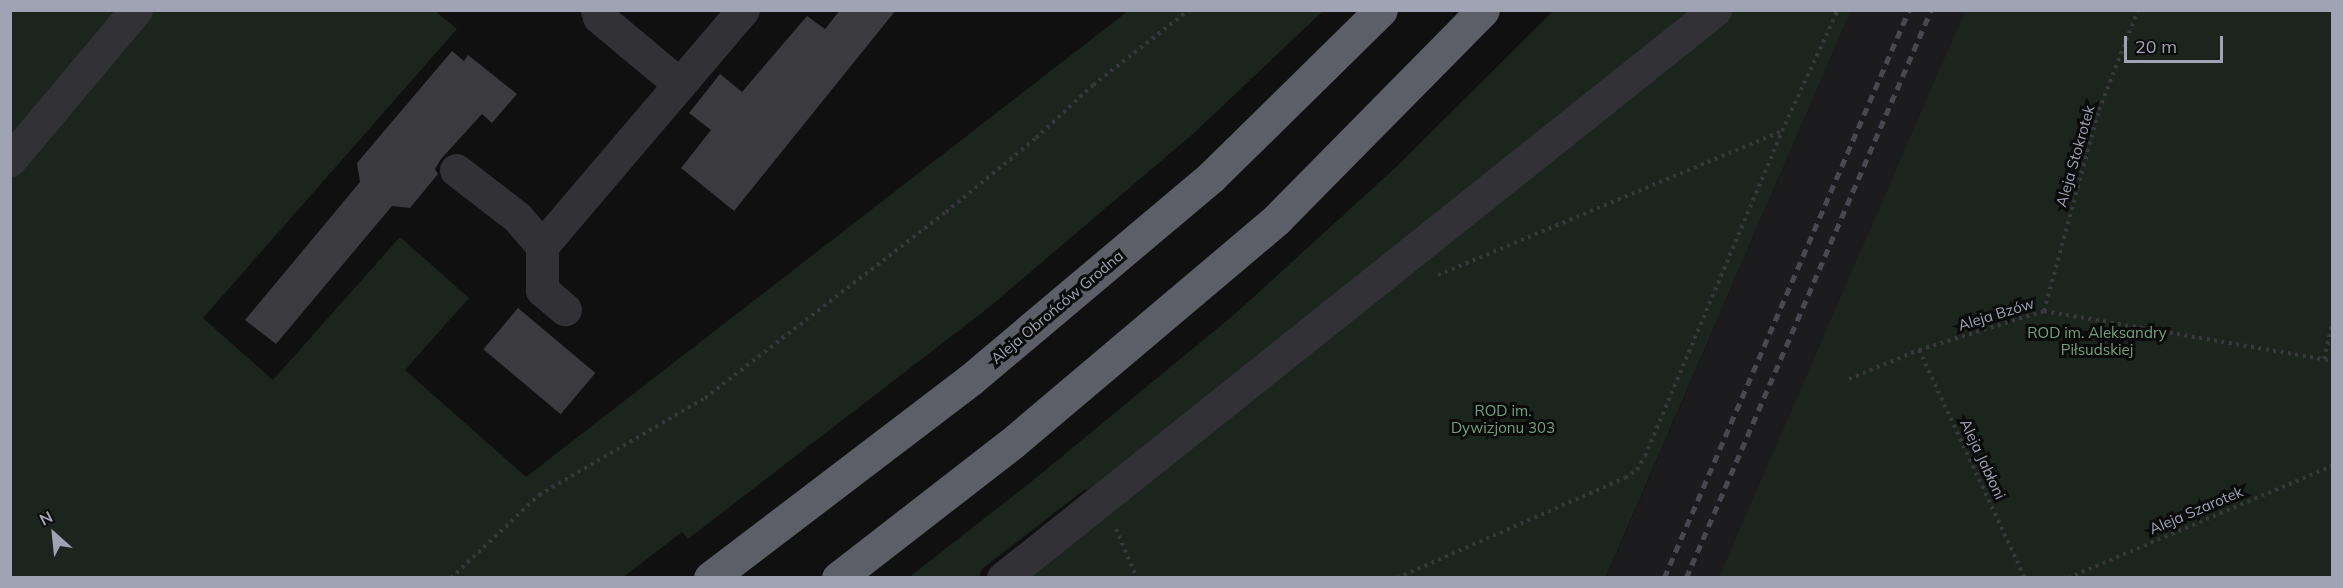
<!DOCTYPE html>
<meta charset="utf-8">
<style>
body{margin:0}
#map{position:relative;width:2343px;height:588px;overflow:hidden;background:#101011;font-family:Mulish,sans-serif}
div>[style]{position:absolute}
.built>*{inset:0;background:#1c1c1e}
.green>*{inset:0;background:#1c241e}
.building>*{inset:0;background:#3a3a3f;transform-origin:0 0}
.path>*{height:4px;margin-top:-2px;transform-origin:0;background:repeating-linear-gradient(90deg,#37373d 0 3px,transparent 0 7.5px)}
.minor>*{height:33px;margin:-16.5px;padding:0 16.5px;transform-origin:16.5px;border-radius:16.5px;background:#313136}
.highway>*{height:33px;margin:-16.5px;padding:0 16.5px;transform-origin:16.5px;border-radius:16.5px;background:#5c5e68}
.rail>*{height:4.5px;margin-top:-2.25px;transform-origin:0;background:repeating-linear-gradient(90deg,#474850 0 8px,transparent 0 14px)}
span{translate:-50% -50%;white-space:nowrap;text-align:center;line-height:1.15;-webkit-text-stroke:6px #0b0b0c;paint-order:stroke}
.street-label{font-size:15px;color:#a0a3b3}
.park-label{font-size:15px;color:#75a07f}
.frame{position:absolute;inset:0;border:12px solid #a0a3b3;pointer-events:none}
.north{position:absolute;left:24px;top:504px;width:60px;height:60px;-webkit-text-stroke:4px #0b0b0c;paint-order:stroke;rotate:333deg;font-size:16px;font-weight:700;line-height:24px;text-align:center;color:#a0a3b3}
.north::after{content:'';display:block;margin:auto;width:21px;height:27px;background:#a0a3b3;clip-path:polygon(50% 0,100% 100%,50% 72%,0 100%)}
.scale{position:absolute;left:2124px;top:36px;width:99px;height:27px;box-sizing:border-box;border:3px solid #a0a3b3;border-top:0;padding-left:8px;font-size:18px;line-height:21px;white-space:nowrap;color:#a0a3b3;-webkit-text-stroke:4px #0b0b0c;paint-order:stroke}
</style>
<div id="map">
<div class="built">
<i style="clip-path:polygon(1851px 11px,1983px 11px,1743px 577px,1606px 578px)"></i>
</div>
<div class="green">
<i style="clip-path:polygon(434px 10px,457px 29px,203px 318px,273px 380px,400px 237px,469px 298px,405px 370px,526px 477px,1128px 11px,1323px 11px,1194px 133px,988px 308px,688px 539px,682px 532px,622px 578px,11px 577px,10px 11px)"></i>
<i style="clip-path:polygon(1553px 11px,1695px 11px,1092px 489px,1084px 490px,982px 569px,979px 577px,908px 578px,1031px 482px,1236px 313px,1394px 169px)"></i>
<i style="clip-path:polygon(1734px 11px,1851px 11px,1606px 577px,1022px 578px)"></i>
<i style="clip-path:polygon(1965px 11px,2332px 11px,2332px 577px,1719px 577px)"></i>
</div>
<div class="building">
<i style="clip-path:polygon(840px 10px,896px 10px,734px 211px,681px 168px,711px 130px,689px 113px,720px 74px,742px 92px,807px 16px,825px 29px)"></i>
<i style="clip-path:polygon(452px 51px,464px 61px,468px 55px,517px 94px,492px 123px,482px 114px,441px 159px,435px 169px,438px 174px,410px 208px,392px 206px,276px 344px,245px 320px,360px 182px,357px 163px)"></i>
<i style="left:518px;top:308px;width:101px;height:54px;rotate:40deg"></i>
</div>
<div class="path">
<i style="left:1438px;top:275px;width:373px;rotate:-22.7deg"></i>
<i style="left:2044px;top:311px;width:208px;rotate:-74.7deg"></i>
<i style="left:2099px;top:110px;width:107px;rotate:-68.7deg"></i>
<i style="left:1919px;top:350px;width:251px;rotate:65.1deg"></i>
<i style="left:2324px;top:359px;width:36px;rotate:-77deg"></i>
<i style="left:1849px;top:379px;width:76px;rotate:-22.5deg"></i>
<i style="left:1919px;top:350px;width:131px;rotate:-17.3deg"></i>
<i style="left:2044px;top:311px;width:292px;rotate:9.8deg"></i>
<i style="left:1116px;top:529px;width:53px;rotate:66.8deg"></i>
<i style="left:451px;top:578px;width:121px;rotate:-43.3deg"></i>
<i style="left:539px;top:495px;width:192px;rotate:-30.3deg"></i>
<i style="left:705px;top:398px;width:304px;rotate:-37.7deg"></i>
<i style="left:946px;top:212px;width:117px;rotate:-39.4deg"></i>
<i style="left:1036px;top:138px;width:78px;rotate:-42.9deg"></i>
<i style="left:1093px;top:85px;width:122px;rotate:-38deg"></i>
<i style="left:1397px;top:578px;width:249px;rotate:-23.7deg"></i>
<i style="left:1625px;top:478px;width:14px;rotate:-34deg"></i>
<i style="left:1637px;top:470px;width:16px;rotate:-60deg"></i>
<i style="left:1645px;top:456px;width:353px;rotate:-67.1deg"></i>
<i style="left:1782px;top:131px;width:133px;rotate:-65.2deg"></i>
<i style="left:2068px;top:578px;width:287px;rotate:-23deg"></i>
</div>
<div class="minor">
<i style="left:597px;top:10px;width:7px;rotate:74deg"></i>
<i style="left:599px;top:17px;width:104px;rotate:39.9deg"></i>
<i style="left:10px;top:160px;width:196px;rotate:-50deg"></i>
<i style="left:456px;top:170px;width:77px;rotate:37.6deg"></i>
<i style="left:517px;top:217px;width:38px;rotate:49deg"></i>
<i style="left:542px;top:246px;width:44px;rotate:90deg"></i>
<i style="left:542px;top:290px;width:30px;rotate:40deg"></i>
<i style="left:542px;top:246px;width:310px;rotate:-49.6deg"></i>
<i style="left:1003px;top:578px;width:911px;rotate:-38.58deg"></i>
</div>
<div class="highway">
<i style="left:710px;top:578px;width:327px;rotate:-37.3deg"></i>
<i style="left:970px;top:380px;width:315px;rotate:-40.1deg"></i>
<i style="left:1211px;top:177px;width:238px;rotate:-44.5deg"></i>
<i style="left:838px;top:578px;width:219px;rotate:-37.8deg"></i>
<i style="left:1011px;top:444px;width:348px;rotate:-40.2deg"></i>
<i style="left:1277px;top:219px;width:293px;rotate:-45.4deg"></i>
</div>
<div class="rail">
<i style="left:1664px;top:578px;width:619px;rotate:-66.67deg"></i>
<i style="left:1686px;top:578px;width:619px;rotate:-66.67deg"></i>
</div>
<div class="street-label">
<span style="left:2075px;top:156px;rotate:-74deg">Aleja Stokrotek</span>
<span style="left:1057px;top:307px;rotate:-40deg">Aleja Obrońców Grodna</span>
<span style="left:1996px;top:314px;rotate:-17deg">Aleja Bzów</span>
<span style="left:1983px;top:459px;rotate:65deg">Aleja Jabłoni</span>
<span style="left:2196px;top:510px;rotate:-23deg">Aleja Szarotek</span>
</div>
<div class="park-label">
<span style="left:2097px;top:341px">ROD im. Aleksandry<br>Piłsudskiej</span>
<span style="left:1503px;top:419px">ROD im.<br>Dywizjonu 303</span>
</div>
<div class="frame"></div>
<div class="north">N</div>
<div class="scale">20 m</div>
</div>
